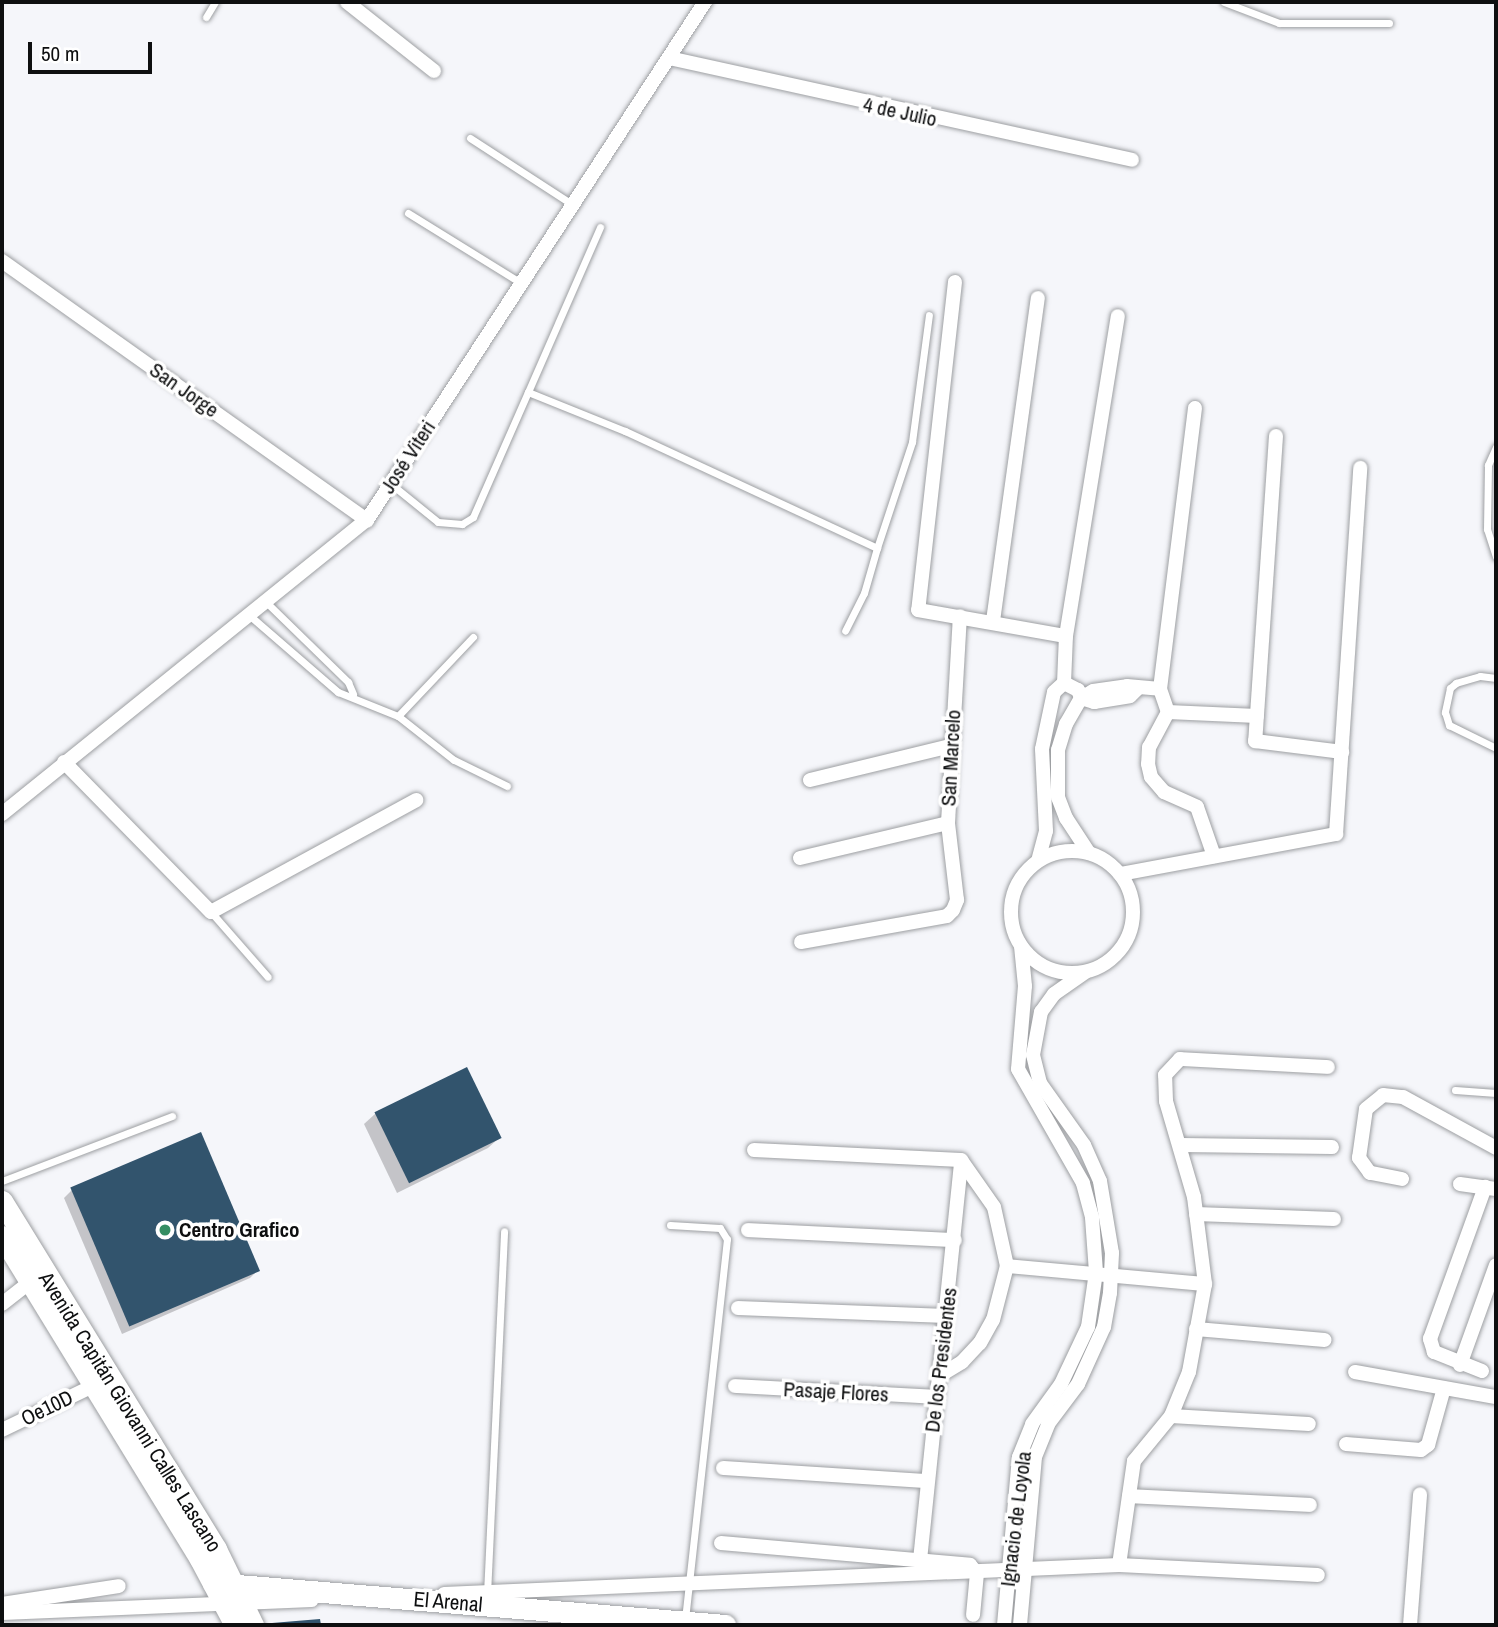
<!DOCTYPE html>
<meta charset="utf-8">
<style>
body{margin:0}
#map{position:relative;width:1498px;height:1627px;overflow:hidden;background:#f5f6fa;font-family:"Archivo Narrow",sans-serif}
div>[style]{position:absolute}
.shadow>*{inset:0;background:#0003}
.building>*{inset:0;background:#32546d;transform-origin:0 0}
.roads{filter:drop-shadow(0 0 2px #9d9fa2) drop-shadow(0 0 2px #9d9fa2)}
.lane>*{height:7px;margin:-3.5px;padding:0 3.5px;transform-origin:3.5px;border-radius:3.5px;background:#fff}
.street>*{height:14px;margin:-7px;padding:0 7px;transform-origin:7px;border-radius:7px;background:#fff}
.street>.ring{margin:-7px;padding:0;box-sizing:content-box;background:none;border:14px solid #fff;border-radius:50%}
.secondary>*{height:21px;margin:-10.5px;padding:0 10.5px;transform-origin:10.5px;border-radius:10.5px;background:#fff}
.dots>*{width:19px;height:19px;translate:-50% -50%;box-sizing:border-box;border:4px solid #fff;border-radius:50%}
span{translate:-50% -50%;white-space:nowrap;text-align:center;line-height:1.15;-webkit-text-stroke:7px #fff;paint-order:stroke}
.street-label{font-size:21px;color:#0e0f10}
.poi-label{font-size:21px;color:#0e0f10;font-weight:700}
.left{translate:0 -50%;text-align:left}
.frame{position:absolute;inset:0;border:4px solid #0e0f10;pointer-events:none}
.scale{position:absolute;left:28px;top:42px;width:124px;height:32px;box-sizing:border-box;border:4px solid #0e0f10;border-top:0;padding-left:9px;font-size:21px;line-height:24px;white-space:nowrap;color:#0e0f10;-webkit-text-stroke:5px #fff;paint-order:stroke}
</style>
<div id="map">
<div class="shadow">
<i style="clip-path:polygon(375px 1114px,499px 1138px,488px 1148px,397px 1193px,364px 1124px)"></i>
<i style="clip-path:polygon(72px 1190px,258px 1270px,250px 1278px,122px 1334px,64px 1198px)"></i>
<i style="clip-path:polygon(318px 1621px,319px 1625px,271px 1625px,272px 1624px)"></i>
</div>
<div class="building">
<i style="left:467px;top:1067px;width:79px;height:103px;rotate:64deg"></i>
<i style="left:201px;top:1132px;width:151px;height:142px;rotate:67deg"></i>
<i style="clip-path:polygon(320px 1619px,321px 1625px,272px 1623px)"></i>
</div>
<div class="roads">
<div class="lane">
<i style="left:1224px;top:2px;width:59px;rotate:20.9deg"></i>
<i style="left:1279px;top:23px;width:110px"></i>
<i style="left:206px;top:17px;width:17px;rotate:-59deg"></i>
<i style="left:470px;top:138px;width:123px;rotate:33deg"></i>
<i style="left:408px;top:213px;width:133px;rotate:31.8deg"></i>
<i style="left:528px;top:392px;width:180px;rotate:-66.4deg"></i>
<i style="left:1496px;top:447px;width:20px;rotate:114deg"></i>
<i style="left:1488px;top:465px;width:64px;rotate:90.9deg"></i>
<i style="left:1487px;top:529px;width:29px;rotate:72deg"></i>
<i style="left:391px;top:484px;width:60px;rotate:39deg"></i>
<i style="left:438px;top:522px;width:24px;rotate:5deg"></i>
<i style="left:462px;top:524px;width:13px;rotate:-32deg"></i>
<i style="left:473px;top:517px;width:137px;rotate:-66.3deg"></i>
<i style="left:528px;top:392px;width:105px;rotate:21.9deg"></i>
<i style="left:625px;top:431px;width:278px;rotate:24.9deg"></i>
<i style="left:877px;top:548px;width:47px;rotate:106.1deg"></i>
<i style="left:864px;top:593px;width:42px;rotate:116.6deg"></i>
<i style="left:877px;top:548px;width:112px;rotate:-71.7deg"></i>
<i style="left:912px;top:442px;width:128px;rotate:-82.4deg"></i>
<i style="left:266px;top:602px;width:115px;rotate:44.3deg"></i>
<i style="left:348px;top:682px;width:13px;rotate:67deg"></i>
<i style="left:249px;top:615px;width:118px;rotate:40.9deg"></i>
<i style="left:338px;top:692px;width:65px;rotate:21.8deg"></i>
<i style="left:398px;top:716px;width:109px;rotate:-46.5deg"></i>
<i style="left:1496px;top:678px;width:16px;rotate:-173deg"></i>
<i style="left:1480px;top:676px;width:25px;rotate:164deg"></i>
<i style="left:1456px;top:683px;width:8px;rotate:140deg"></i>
<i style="left:1450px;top:688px;width:25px;rotate:102deg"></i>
<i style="left:1445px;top:712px;width:14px;rotate:73deg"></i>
<i style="left:1449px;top:725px;width:52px;rotate:26.1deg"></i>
<i style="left:398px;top:716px;width:71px;rotate:38.2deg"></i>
<i style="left:454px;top:760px;width:59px;rotate:26.1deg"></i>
<i style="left:211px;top:912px;width:86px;rotate:48.8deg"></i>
<i style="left:1455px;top:1090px;width:41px;rotate:4.2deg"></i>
<i style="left:2px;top:1181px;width:182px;rotate:-20.9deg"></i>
<i style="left:670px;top:1225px;width:50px;rotate:3.4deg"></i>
<i style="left:720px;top:1228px;width:13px;rotate:58deg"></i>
<i style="left:727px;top:1239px;width:381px;rotate:96.3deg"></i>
<i style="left:487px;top:1594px;width:363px;rotate:-87.3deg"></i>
</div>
<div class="street">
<i style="left:347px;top:2px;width:111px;rotate:38.4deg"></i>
<i style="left:669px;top:58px;width:474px;rotate:12.4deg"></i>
<i style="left:2px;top:261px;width:448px;rotate:35.4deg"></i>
<i style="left:955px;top:282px;width:330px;rotate:96.4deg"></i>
<i style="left:918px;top:610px;width:150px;rotate:10deg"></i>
<i style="left:1195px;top:408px;width:283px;rotate:97.1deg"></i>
<i style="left:1160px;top:689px;width:24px;rotate:71deg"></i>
<i style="left:1168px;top:712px;width:40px;rotate:118deg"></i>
<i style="left:1149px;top:747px;width:17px;rotate:93deg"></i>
<i style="left:1148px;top:764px;width:13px;rotate:77deg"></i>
<i style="left:1151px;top:777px;width:20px;rotate:49deg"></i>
<i style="left:1164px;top:792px;width:36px;rotate:24deg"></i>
<i style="left:1197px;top:807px;width:52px;rotate:70.9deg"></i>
<i style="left:1276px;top:436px;width:306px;rotate:93.9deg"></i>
<i style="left:1255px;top:741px;width:88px;rotate:7.2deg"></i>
<i style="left:993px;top:621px;width:326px;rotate:-82.1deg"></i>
<i style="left:1064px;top:683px;width:16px;rotate:27deg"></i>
<i style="left:1078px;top:690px;width:9px;rotate:69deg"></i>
<i style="left:1081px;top:698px;width:14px;rotate:17deg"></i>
<i style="left:1094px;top:702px;width:36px;rotate:-9deg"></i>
<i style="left:1130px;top:696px;width:10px;rotate:-45deg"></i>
<i style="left:1168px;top:712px;width:89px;rotate:2.6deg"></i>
<i style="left:64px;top:762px;width:210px;rotate:45.6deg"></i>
<i style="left:211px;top:912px;width:234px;rotate:-28.6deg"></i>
<i style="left:810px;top:780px;width:145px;rotate:-13.6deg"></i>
<i style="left:2px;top:814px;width:469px;rotate:-38.9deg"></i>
<i style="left:367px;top:520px;width:619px;rotate:-56.88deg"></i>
<i class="ring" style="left:1011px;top:851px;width:108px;height:108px"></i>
<i style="left:1089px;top:853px;width:42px;rotate:-123.3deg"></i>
<i style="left:1066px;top:818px;width:22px;rotate:-111deg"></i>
<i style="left:1058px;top:797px;width:47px;rotate:-90deg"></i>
<i style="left:1058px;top:750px;width:27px;rotate:-73deg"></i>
<i style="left:1066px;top:724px;width:30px;rotate:-60deg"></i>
<i style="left:1081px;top:698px;width:14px;rotate:-30deg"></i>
<i style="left:1093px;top:691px;width:34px;rotate:-8deg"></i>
<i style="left:1127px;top:686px;width:33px;rotate:5deg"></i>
<i style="left:800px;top:858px;width:152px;rotate:-13.3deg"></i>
<i style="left:1038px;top:861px;width:31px;rotate:-75deg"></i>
<i style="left:1046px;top:831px;width:82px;rotate:-92.8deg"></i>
<i style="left:1042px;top:749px;width:58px;rotate:-78.1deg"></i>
<i style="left:1054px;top:692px;width:13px;rotate:-42deg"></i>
<i style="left:1064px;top:683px;width:47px;rotate:-87.6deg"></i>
<i style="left:1066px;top:636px;width:324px;rotate:-80.8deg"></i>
<i style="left:1120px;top:874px;width:220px;rotate:-10.5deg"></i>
<i style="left:1336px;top:834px;width:367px;rotate:-86.2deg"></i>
<i style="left:801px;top:942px;width:148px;rotate:-10.1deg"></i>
<i style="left:947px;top:916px;width:8px;rotate:-45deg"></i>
<i style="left:953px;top:910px;width:11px;rotate:-68deg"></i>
<i style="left:957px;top:900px;width:78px;rotate:-96.7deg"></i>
<i style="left:948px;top:823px;width:207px;rotate:-86.7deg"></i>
<i style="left:1181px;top:1145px;width:151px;rotate:0.8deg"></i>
<i style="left:754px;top:1150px;width:207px;rotate:2.8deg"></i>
<i style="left:1402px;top:1179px;width:33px;rotate:-169deg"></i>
<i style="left:1370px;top:1173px;width:19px;rotate:-126deg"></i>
<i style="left:1359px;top:1158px;width:49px;rotate:-81.9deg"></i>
<i style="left:1366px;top:1109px;width:22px;rotate:-39deg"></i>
<i style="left:1383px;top:1095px;width:20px;rotate:6deg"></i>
<i style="left:1403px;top:1097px;width:106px;rotate:28.7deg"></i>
<i style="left:1460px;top:1184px;width:36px;rotate:8deg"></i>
<i style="left:1196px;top:1214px;width:138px;rotate:2.1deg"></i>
<i style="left:748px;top:1230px;width:207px;rotate:2.8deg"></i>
<i style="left:1007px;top:1266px;width:199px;rotate:5.2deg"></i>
<i style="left:2px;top:1304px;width:36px;rotate:-38deg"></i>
<i style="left:738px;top:1308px;width:208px;rotate:2.2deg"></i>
<i style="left:1196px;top:1329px;width:129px;rotate:4.9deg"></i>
<i style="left:1460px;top:1365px;width:106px;rotate:-70.2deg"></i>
<i style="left:1482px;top:1371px;width:52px;rotate:-158.4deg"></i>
<i style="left:1434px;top:1352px;width:14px;rotate:-107deg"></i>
<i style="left:1430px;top:1339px;width:162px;rotate:-70.1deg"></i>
<i style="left:1355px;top:1372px;width:143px;rotate:10.1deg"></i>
<i style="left:939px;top:1376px;width:27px;rotate:-31deg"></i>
<i style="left:962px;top:1362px;width:26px;rotate:-47deg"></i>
<i style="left:980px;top:1343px;width:26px;rotate:-61deg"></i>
<i style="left:993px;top:1320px;width:56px;rotate:-75.5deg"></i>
<i style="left:1007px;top:1266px;width:60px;rotate:-102.4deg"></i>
<i style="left:994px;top:1207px;width:57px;rotate:-125.1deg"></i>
<i style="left:735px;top:1386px;width:201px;rotate:3.1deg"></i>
<i style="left:1171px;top:1416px;width:138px;rotate:3.3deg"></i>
<i style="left:2px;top:1430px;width:101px;rotate:-25.8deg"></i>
<i style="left:1346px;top:1444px;width:75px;rotate:4.6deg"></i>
<i style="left:1421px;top:1450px;width:9px;rotate:-36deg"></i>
<i style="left:1428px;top:1445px;width:59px;rotate:-74.3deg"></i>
<i style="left:723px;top:1468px;width:203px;rotate:3.7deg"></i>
<i style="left:1129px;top:1496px;width:181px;rotate:2.8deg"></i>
<i style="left:721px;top:1543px;width:250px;rotate:5deg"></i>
<i style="left:970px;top:1565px;width:11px;rotate:49deg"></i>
<i style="left:977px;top:1573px;width:42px;rotate:95.4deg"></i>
<i style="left:920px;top:1560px;width:402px;rotate:-84.1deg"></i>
<i style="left:1119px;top:1565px;width:105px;rotate:-81.8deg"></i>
<i style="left:1134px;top:1461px;width:58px;rotate:-50.6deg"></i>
<i style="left:1171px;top:1416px;width:48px;rotate:-67.8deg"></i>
<i style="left:1189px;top:1372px;width:89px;rotate:-79.7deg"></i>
<i style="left:1205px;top:1284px;width:88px;rotate:-97.2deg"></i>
<i style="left:1194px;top:1197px;width:100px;rotate:-106.3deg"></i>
<i style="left:1166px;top:1101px;width:26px;rotate:-92deg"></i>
<i style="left:1165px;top:1075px;width:22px;rotate:-47deg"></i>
<i style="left:1180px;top:1059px;width:148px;rotate:3.1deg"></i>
<i style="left:444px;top:1594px;width:676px;rotate:-2.46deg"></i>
<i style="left:1119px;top:1565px;width:199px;rotate:2.9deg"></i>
<i style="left:2px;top:1604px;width:118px;rotate:-8.7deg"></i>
<i style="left:2px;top:1613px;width:310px;rotate:-2.4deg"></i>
<i style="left:1004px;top:1625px;width:169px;rotate:-84.9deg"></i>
<i style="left:1019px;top:1457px;width:35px;rotate:-68deg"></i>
<i style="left:1032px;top:1424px;width:49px;rotate:-54.1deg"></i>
<i style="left:1061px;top:1384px;width:63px;rotate:-64.7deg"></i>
<i style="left:1088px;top:1327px;width:56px;rotate:-81.7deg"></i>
<i style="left:1096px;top:1272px;width:55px;rotate:-94.2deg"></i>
<i style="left:1092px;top:1217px;width:35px;rotate:-105deg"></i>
<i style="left:1083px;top:1183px;width:131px;rotate:-119.7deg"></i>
<i style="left:1018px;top:1069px;width:83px;rotate:-85.2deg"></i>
<i style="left:1025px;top:986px;width:40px;rotate:-95.7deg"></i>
<i style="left:1020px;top:1625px;width:169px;rotate:-84.9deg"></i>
<i style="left:1035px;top:1457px;width:35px;rotate:-68deg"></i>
<i style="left:1048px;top:1424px;width:50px;rotate:-53.1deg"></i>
<i style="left:1078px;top:1384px;width:63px;rotate:-65.5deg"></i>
<i style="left:1104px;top:1327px;width:35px;rotate:-80deg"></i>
<i style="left:1110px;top:1293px;width:40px;rotate:-87.1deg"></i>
<i style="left:1112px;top:1253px;width:73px;rotate:-99.5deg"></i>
<i style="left:1100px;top:1181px;width:39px;rotate:-114deg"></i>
<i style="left:1084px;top:1145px;width:76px;rotate:-125.4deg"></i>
<i style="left:1040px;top:1083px;width:29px;rotate:-104deg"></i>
<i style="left:1033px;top:1055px;width:44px;rotate:-79.5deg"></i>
<i style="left:1041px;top:1012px;width:22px;rotate:-54deg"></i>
<i style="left:1054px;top:994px;width:38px;rotate:-35deg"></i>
<i style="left:1410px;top:1625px;width:131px;rotate:-85.6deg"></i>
</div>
<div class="secondary">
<i style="left:2px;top:1201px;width:409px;rotate:58.4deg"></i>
<i style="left:216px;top:1549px;width:85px;rotate:64deg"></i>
<i style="left:2px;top:1236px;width:379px;rotate:58.5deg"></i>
<i style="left:200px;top:1559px;width:75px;rotate:62.1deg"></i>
<i style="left:213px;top:1583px;width:514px;rotate:4.69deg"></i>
</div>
</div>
<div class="dots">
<i style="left:165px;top:1230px;background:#358e63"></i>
</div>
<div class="street-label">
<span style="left:900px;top:112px;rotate:12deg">4 de Julio</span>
<span style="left:184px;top:390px;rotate:35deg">San Jorge</span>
<span style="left:408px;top:457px;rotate:-57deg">José Viteri</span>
<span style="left:951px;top:758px;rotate:-87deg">San Marcelo</span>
<span style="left:941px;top:1360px;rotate:-83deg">De los Presidentes</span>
<span style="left:836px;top:1392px;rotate:3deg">Pasaje Flores</span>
<span style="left:47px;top:1408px;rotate:-26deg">Oe10D</span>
<span style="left:130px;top:1412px;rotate:58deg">Avenida Capitán Giovanni Calles Lascano</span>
<span style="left:1016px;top:1519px;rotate:-83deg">Ignacio de Loyola</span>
<span style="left:448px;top:1602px;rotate:5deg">El Arenal</span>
</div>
<div class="poi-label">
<span class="left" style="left:179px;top:1230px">Centro Grafico</span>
</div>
<div class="frame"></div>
<div class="scale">50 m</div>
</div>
